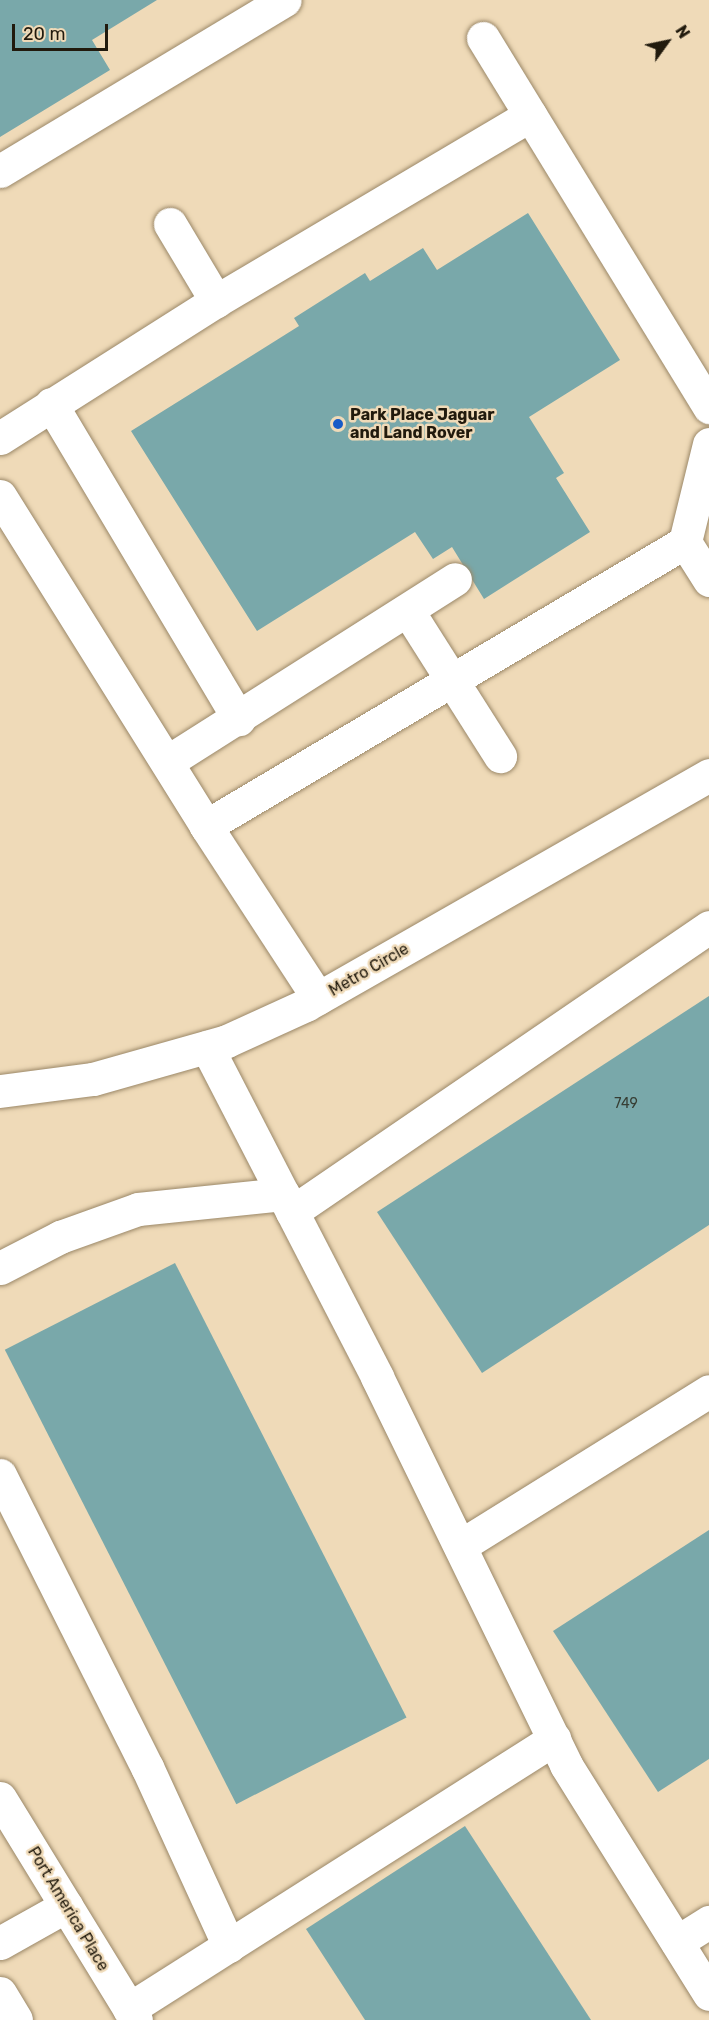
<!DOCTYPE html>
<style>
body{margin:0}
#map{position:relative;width:709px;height:2020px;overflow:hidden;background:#efdab8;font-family:Rubik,sans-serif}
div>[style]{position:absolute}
.building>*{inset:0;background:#79a8aa;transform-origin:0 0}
.roads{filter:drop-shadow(0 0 2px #9b8868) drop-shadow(0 0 2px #9b8868)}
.minor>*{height:33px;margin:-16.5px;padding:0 16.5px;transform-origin:16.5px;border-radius:16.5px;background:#fff}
.dots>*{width:16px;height:16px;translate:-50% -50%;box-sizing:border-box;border:3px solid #efdab8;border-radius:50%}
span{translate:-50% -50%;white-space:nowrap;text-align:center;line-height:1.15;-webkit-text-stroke:5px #efdab8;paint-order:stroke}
.number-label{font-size:14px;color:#373e34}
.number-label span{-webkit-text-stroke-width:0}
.poi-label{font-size:16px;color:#211a0d;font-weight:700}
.left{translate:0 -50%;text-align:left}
.street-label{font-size:16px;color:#211a0d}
.north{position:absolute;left:637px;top:12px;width:60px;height:60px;-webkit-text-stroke:4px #efdab8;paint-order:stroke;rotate:57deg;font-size:16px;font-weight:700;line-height:24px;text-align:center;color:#211a0d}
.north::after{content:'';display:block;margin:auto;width:21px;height:27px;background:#211a0d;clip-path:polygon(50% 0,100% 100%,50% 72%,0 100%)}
.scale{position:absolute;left:12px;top:24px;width:96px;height:27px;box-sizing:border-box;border:3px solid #211a0d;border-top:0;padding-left:8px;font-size:18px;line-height:21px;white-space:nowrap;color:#211a0d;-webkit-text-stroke:4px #efdab8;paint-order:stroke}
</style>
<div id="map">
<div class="building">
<i style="clip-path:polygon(0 0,157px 0,92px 40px,110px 70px,0 137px)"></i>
<i style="clip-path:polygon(528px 213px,620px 360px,529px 417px,564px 473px,556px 478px,590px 532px,484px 599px,452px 547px,433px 559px,415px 532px,257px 631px,131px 431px,299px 326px,294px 318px,365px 273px,370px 281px,423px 248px,437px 270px)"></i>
<i style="clip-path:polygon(709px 996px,709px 1225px,482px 1373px,377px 1212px)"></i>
<i style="left:175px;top:1263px;width:510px;height:191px;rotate:63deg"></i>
<i style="clip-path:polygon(709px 1530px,709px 1759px,658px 1792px,553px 1631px)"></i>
<i style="clip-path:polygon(465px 1826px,591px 2020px,365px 2020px,306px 1929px)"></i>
</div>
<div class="roads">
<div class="minor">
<i style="left:483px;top:38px;width:433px;rotate:58.5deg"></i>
<i style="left:0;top:171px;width:332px;rotate:-31deg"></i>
<i style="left:170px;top:224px;width:90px;rotate:59.1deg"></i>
<i style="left:51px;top:404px;width:367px;rotate:59.2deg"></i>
<i style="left:0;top:438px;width:256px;rotate:-32.4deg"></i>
<i style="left:216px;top:301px;width:365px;rotate:-30.6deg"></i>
<i style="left:709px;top:444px;width:101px;rotate:103.8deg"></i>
<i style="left:685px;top:542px;width:45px;rotate:57.7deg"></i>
<i style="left:0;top:496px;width:389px;rotate:58deg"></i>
<i style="left:408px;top:611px;width:172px;rotate:57.6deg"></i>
<i style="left:167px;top:762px;width:341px;rotate:-32.4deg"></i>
<i style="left:318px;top:998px;width:205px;rotate:-123.1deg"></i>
<i style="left:206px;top:826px;width:557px;rotate:-30.66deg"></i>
<i style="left:207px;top:1047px;width:371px;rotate:62.7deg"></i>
<i style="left:377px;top:1377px;width:432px;rotate:64deg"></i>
<i style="left:566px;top:1765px;width:270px;rotate:58deg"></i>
<i style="left:0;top:1091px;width:94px;rotate:-7.4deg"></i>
<i style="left:93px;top:1079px;width:139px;rotate:-15.8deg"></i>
<i style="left:227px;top:1041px;width:87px;rotate:-24.5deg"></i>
<i style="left:306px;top:1005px;width:464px;rotate:-29.7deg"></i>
<i style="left:292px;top:1212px;width:505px;rotate:-34.35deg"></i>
<i style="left:0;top:1268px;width:68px;rotate:-27.3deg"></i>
<i style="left:60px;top:1237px;width:83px;rotate:-19.7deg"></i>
<i style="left:138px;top:1209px;width:146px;rotate:-5.9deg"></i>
<i style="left:0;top:1475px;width:327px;rotate:63.3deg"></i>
<i style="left:147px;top:1767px;width:197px;rotate:65.4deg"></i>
<i style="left:460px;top:1546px;width:293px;rotate:-31.9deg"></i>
<i style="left:0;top:1798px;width:260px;rotate:58.5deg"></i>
<i style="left:677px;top:1942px;width:38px;rotate:-32deg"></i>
<i style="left:0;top:1943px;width:76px;rotate:-29.3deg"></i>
<i style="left:0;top:1993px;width:31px;rotate:59deg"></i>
<i style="left:129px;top:2009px;width:504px;rotate:-32.43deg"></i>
</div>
</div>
<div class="dots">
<i style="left:338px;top:424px;background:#185bc7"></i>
</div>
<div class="number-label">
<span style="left:626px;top:1104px">749</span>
</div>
<div class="poi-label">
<span class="left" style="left:350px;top:424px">Park Place Jaguar<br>and Land Rover</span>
</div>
<div class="street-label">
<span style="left:369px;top:970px;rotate:-30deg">Metro Circle</span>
<span style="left:68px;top:1909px;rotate:59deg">Port America Place</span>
</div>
<div class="north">N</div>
<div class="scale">20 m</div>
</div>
